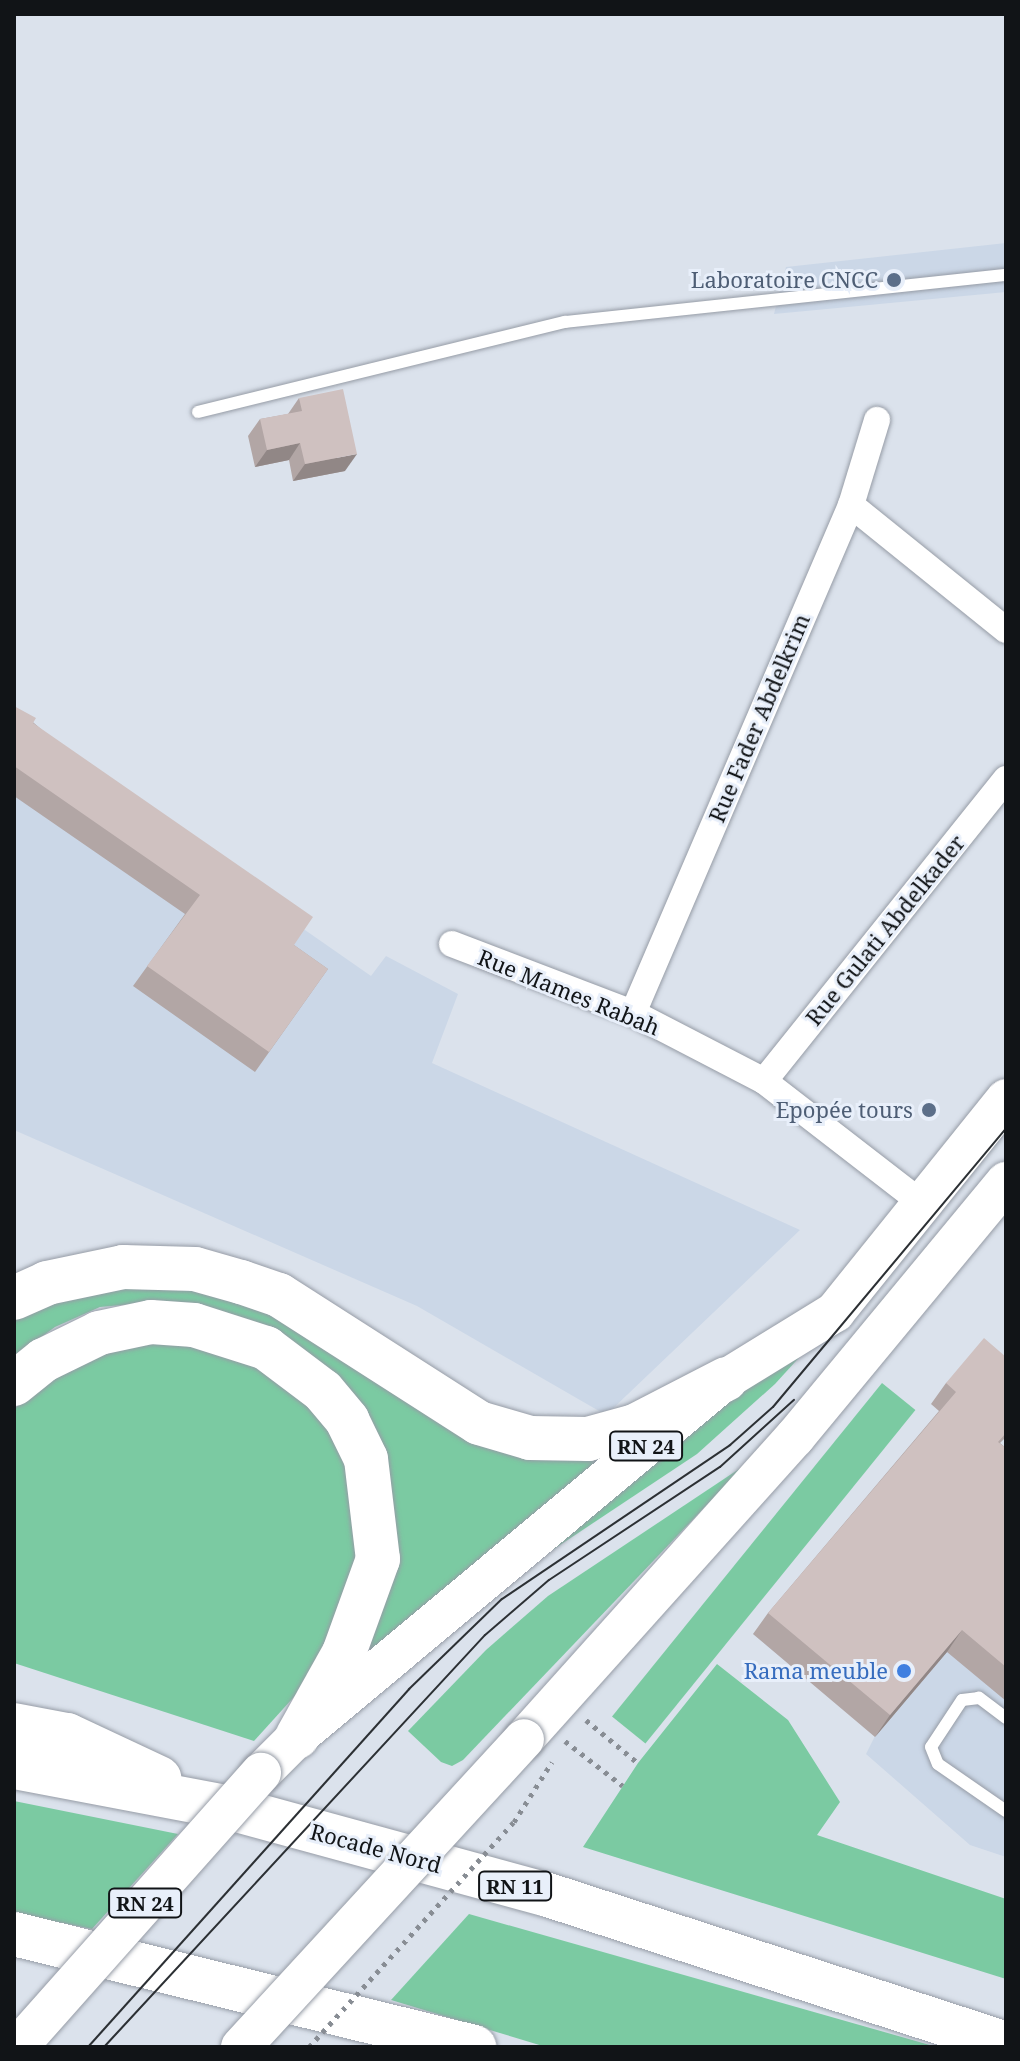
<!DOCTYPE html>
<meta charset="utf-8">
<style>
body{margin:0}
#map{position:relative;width:1020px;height:2061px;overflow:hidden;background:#dbe2ec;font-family:"Noto Serif",serif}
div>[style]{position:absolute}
.built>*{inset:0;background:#cbd7e7}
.green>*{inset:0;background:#7bcaa2;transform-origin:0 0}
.path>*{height:5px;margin-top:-2.5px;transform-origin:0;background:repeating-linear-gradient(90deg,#888d94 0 4px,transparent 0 10px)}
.roads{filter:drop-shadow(0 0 2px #969ca6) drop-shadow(0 0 2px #969ca6)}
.lane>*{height:12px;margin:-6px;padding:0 6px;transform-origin:6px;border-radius:6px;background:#fff}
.street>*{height:26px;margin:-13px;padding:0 13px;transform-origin:13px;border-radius:13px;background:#fff}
.primary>*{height:40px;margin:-20px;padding:0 20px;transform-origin:20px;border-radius:20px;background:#fff}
.highway>*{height:44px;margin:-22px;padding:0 22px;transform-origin:22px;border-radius:22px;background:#fff}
.tram>*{height:2px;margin:-1px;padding:0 1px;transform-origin:1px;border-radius:1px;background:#2c3034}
.path-bridge>*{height:5px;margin-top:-2.5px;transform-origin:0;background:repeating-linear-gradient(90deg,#888d94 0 4px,transparent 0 10px)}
.bridges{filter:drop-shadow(0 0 2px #969ca6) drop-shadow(0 0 2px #969ca6)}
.primary-bridge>*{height:40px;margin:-20px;padding:0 20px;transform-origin:20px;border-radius:20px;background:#fff}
.wall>*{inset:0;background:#b2a6a5}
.shaded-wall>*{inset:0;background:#918786}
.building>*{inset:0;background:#cfc1c0}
.dots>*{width:22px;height:22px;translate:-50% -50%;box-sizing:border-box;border:4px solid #e8effa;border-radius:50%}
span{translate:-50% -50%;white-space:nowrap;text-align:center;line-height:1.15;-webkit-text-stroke:6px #e8effa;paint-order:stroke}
.shield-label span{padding:2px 6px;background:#e8effa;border:2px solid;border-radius:6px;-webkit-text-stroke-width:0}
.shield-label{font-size:20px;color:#111417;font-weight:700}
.service-label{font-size:22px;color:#4e5e75}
.right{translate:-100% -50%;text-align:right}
.street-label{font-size:22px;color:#111417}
.shop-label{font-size:22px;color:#366cbe}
.frame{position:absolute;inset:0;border:16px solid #111417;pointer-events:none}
</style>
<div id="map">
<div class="built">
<i style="clip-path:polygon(1006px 243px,1006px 292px,774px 314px,786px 267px)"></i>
<i style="clip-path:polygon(14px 727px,371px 976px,386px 956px,458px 994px,432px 1063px,800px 1230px,606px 1415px,417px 1306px,14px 1130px)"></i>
<i style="clip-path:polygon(934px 1421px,1006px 1482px,1006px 1857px,970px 1845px,866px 1754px,875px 1736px,753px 1634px)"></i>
</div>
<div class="green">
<i style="clip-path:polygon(106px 1283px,240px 1295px,433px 1414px,633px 1443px,350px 1670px,378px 1457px,167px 1301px,100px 1307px,55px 1327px,14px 1357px,14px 1314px)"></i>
<i style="clip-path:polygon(825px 1329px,775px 1384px,697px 1454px,542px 1557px,636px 1467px)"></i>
<i style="clip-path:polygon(142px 1335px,273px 1365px,349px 1455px,358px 1573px,312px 1677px,254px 1741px,14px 1663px,14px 1410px,32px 1387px)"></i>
<i style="left:882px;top:1383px;width:43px;height:429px;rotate:39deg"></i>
<i style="clip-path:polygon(745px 1465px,463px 1760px,452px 1766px,441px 1762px,408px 1731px,486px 1650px,548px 1596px)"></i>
<i style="clip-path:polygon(717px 1664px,788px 1720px,840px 1802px,817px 1835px,1006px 1899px,1006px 1979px,583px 1847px,638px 1763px)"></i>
<i style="clip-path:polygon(14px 1801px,178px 1834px,92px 1929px,14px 1913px)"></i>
<i style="clip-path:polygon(469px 1914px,937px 2047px,546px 2047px,391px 2000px)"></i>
</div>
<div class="path">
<i style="left:586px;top:1720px;width:67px;rotate:39.6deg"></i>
<i style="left:565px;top:1741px;width:73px;rotate:37.8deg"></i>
<i style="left:514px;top:1822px;width:71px;rotate:-57.7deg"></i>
</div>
<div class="roads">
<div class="lane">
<i style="left:198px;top:412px;width:378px;rotate:-13.8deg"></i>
<i style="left:565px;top:322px;width:443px;rotate:-6.1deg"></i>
<i style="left:1006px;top:1718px;width:34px;rotate:-143deg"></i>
<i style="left:979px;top:1698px;width:17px;rotate:173deg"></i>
<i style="left:962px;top:1700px;width:56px;rotate:123.4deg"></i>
<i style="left:931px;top:1747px;width:18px;rotate:68deg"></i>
<i style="left:938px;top:1764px;width:83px;rotate:34.7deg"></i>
</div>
<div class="street">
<i style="left:851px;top:505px;width:199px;rotate:38.9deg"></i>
<i style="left:452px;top:944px;width:194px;rotate:20.9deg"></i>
<i style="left:633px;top:1013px;width:148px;rotate:27.4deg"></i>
<i style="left:764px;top:1081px;width:201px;rotate:37.7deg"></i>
<i style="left:633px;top:1013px;width:553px;rotate:-66.77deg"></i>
<i style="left:851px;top:505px;width:89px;rotate:-73deg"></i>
<i style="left:764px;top:1081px;width:387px;rotate:-51.3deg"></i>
</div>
<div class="primary">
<i style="left:524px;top:1739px;width:406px;rotate:-48.1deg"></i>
<i style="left:795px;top:1437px;width:331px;rotate:-50.4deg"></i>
<i style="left:261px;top:1773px;width:51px;rotate:-45deg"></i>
<i style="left:297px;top:1737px;width:559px;rotate:-39.84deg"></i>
<i style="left:726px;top:1379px;width:128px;rotate:-31.6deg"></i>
<i style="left:835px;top:1312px;width:273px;rotate:-51.2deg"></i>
</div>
<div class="highway">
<i style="left:14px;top:1298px;width:36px;rotate:-24deg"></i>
<i style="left:47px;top:1283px;width:78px;rotate:-11.9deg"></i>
<i style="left:123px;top:1267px;width:72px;rotate:1.6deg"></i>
<i style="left:195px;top:1269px;width:48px;rotate:15.8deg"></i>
<i style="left:241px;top:1282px;width:40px;rotate:18.9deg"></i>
<i style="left:279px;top:1295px;width:237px;rotate:32.6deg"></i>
<i style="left:479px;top:1423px;width:53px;rotate:16.4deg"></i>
<i style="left:530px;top:1438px;width:58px;rotate:1deg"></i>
<i style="left:588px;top:1439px;width:49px;rotate:-15.5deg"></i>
<i style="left:635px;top:1426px;width:102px;rotate:-27.3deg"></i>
<i style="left:14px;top:1384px;width:38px;rotate:-39deg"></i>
<i style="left:44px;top:1360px;width:61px;rotate:-26.1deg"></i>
<i style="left:99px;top:1333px;width:53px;rotate:-11.9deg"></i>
<i style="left:151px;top:1322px;width:43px;rotate:4deg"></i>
<i style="left:194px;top:1325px;width:76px;rotate:17.7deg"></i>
<i style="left:266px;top:1348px;width:71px;rotate:37deg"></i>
<i style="left:323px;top:1391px;width:38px;rotate:50deg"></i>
<i style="left:347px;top:1420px;width:43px;rotate:64deg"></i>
<i style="left:366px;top:1459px;width:101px;rotate:83.2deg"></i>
<i style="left:378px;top:1559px;width:100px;rotate:109.9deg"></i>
<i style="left:344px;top:1653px;width:96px;rotate:119.2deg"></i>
<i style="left:14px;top:1725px;width:54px;rotate:10.7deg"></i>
<i style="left:67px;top:1735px;width:102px;rotate:25.1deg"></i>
<i style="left:14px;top:1767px;width:216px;rotate:10.7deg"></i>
<i style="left:226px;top:1807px;width:331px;rotate:15.3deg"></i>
<i style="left:545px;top:1894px;width:485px;rotate:18deg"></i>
<i style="left:14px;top:1934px;width:474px;rotate:13.8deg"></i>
</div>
</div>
<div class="tram">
<i style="left:88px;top:2047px;width:481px;rotate:-48.1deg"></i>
<i style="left:409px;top:1689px;width:129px;rotate:-44.1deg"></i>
<i style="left:502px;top:1599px;width:275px;rotate:-34deg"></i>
<i style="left:730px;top:1445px;width:57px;rotate:-41.5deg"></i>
<i style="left:773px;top:1407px;width:363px;rotate:-50.1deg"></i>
<i style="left:104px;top:2047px;width:561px;rotate:-47.24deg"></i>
<i style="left:485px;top:1635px;width:84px;rotate:-40.7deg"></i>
<i style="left:549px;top:1580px;width:205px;rotate:-33.5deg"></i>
<i style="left:720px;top:1467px;width:100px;rotate:-42.2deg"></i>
</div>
<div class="path-bridge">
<i style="left:309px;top:2047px;width:304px;rotate:-47.7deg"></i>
</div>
<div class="bridges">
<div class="primary-bridge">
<i style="left:30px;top:2033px;width:348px;rotate:-48.4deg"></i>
<i style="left:241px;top:2047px;width:418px;rotate:-47.4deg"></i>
</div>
</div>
<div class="wall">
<i style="clip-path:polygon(299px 398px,345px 471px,293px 481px,289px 460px,255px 467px,248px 436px,260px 419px,288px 414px)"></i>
<i style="clip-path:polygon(14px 706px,294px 945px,328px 969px,255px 1072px,133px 986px,185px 914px,14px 796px)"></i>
<i style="clip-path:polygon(1006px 1357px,1006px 1437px,1000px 1443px,1006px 1448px,1006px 1701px,947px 1652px,875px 1737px,753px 1634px,768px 1613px,939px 1411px,931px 1404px,946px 1383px)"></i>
</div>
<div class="shaded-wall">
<i style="clip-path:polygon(300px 443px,289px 460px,255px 467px,267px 450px)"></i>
<i style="clip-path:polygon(357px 454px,345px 471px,293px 481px,305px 464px)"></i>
<i style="clip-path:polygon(962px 1630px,947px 1652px,875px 1737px,890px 1715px)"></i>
</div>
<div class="building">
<i style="clip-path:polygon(343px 389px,357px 454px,305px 464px,300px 443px,267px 450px,260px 419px,302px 411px,299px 398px)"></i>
<i style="clip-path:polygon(14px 706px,36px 718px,33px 723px,313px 917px,294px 945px,328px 969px,269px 1052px,147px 966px,200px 895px,14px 766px)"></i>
<i style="clip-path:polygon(984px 1338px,1006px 1357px,1006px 1433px,998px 1442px,1006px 1448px,1006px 1667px,962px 1630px,890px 1715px,768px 1613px,956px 1392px,946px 1383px)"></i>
</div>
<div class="dots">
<i style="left:894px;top:280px;background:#5c6f8a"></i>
<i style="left:929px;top:1110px;background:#5c6f8a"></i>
<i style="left:904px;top:1671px;background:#3f7fe0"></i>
</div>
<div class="shield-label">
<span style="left:646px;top:1446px">RN 24</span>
<span style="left:515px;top:1886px">RN 11</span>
<span style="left:145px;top:1903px">RN 24</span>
</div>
<div class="service-label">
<span class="right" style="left:878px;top:280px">Laboratoire CNCC</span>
<span class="right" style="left:913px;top:1110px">Epopée tours</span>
</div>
<div class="street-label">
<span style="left:759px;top:718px;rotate:-67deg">Rue Fader Abdelkrim</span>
<span style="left:885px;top:930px;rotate:-51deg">Rue Gulati Abdelkader</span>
<span style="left:569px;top:992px;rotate:22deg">Rue Mames Rabah</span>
<span style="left:376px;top:1848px;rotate:15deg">Rocade Nord</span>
</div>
<div class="shop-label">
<span class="right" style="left:888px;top:1671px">Rama meuble</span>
</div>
<div class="frame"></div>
</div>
